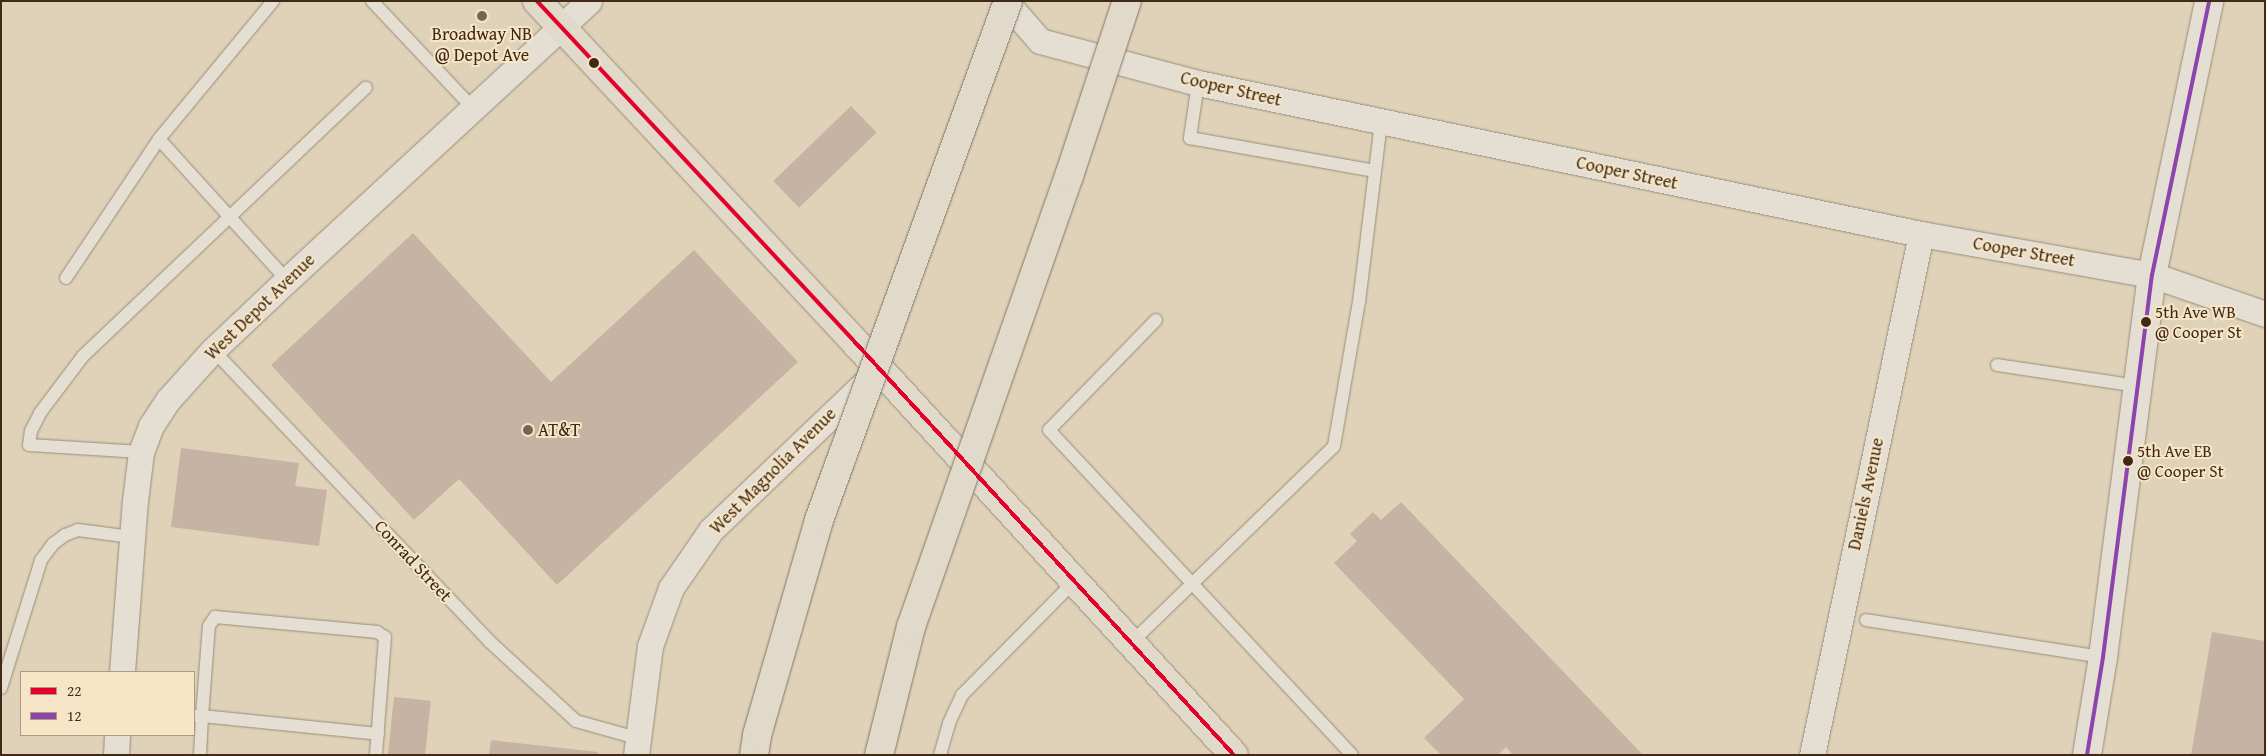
<!DOCTYPE html>
<style>
body{margin:0}
#map{position:relative;width:2266px;height:756px;overflow:hidden;background:#e0d2b8;font-family:"Gentium Book Plus",serif}
div>[style]{position:absolute}
.building>*{inset:0;background:#c7b3a3;transform-origin:0 0}
.roads{filter:drop-shadow(0 0 1px #978d7c) drop-shadow(0 0 1px #978d7c)}
.lane>*{height:12px;margin:-6px;padding:0 6px;transform-origin:6px;border-radius:6px;background:#e5ded2}
.street>*{height:25px;margin:-12.5px;padding:0 12.5px;transform-origin:12.5px;border-radius:12.5px;background:#e5ded2}
.secondary>*{height:28px;margin:-14px;padding:0 14px;transform-origin:14px;border-radius:14px;background:#e5ded2}
.primary>*{height:28px;margin:-14px;padding:0 14px;transform-origin:14px;border-radius:14px;background:#e1d9ca}
.bridges{filter:drop-shadow(0 0 1px #817667) drop-shadow(0 0 1px #817667)}
.highway-bridge>*{height:28px;margin:-14px;padding:0 14px;transform-origin:14px;border-radius:14px;background:#e1d9ca}
.bus-1>*{height:4px;margin:-2px;padding:0 2px;transform-origin:2px;border-radius:2px;background:#e4002b}
.bus-2>*{height:4px;margin:-2px;padding:0 2px;transform-origin:2px;border-radius:2px;background:#8e44ad}
.dots>*{width:14px;height:14px;translate:-50% -50%;box-sizing:border-box;border:2px solid #f6e5c6;border-radius:50%}
span{translate:-50% -50%;white-space:nowrap;text-align:center;line-height:1.15;-webkit-text-stroke:4px #f6e5c6;paint-order:stroke}
.bus-label{font-size:17px;color:#402a17}
.left{translate:0 -50%;text-align:left}
.poi-label{font-size:18px;color:#402a17}
.street-label{font-size:18px;color:#402a17}
.frame{position:absolute;inset:0;border:2px solid #402a17;pointer-events:none}
.legend{position:absolute;left:20px;top:671px;width:175px;height:65px;box-sizing:border-box;background:#f6e5c6;border:1px solid #ad9a80;margin:0;padding:6px 9px;list-style:none;font-size:15px;color:#402a17}
.legend li{display:flex;align-items:center;gap:10px;height:25px}
.legend b{width:25px;border:1px solid #ad9a80}
</style>
<div id="map">
<div class="building">
<i style="left:851px;top:106px;width:37px;height:108px;rotate:46deg"></i>
<i style="clip-path:polygon(413px 233px,551px 382px,694px 250px,798px 362px,557px 585px,459px 479px,414px 520px,271px 365px)"></i>
<i style="clip-path:polygon(181px 448px,299px 463px,295px 486px,327px 490px,319px 546px,171px 527px)"></i>
<i style="clip-path:polygon(1401px 502px,1643px 755px,1513px 755px,1506px 747px,1498px 755px,1441px 755px,1424px 738px,1464px 699px,1334px 563px,1357px 541px,1350px 534px,1373px 512px,1381px 520px)"></i>
<i style="clip-path:polygon(2212px 632px,2265px 641px,2265px 755px,2191px 755px)"></i>
<i style="left:394px;top:697px;width:37px;height:58px;rotate:6deg"></i>
<i style="clip-path:polygon(491px 740px,598px 752px,598px 755px,489px 755px)"></i>
</div>
<div class="roads">
<div class="lane">
<i style="left:372px;top:1px;width:147px;rotate:46.7deg"></i>
<i style="left:1198px;top:83px;width:56px;rotate:98.3deg"></i>
<i style="left:1190px;top:138px;width:188px;rotate:10.1deg"></i>
<i style="left:159px;top:139px;width:190px;rotate:47.8deg"></i>
<i style="left:66px;top:278px;width:167px;rotate:-56.2deg"></i>
<i style="left:159px;top:139px;width:179px;rotate:-50.4deg"></i>
<i style="left:1156px;top:320px;width:153px;rotate:134.2deg"></i>
<i style="left:1049px;top:430px;width:444px;rotate:47deg"></i>
<i style="left:213px;top:350px;width:401px;rotate:46.5deg"></i>
<i style="left:489px;top:641px;width:118px;rotate:42.6deg"></i>
<i style="left:576px;top:721px;width:63px;rotate:15.6deg"></i>
<i style="left:1997px;top:365px;width:143px;rotate:8.5deg"></i>
<i style="left:141px;top:452px;width:112px;rotate:-176.4deg"></i>
<i style="left:29px;top:445px;width:14px;rotate:-82deg"></i>
<i style="left:31px;top:431px;width:20px;rotate:-63deg"></i>
<i style="left:40px;top:413px;width:71px;rotate:-53deg"></i>
<i style="left:83px;top:356px;width:390px;rotate:-43.5deg"></i>
<i style="left:1866px;top:620px;width:240px;rotate:8.9deg"></i>
<i style="left:1132px;top:642px;width:281px;rotate:-44.1deg"></i>
<i style="left:1334px;top:446px;width:146px;rotate:-80.2deg"></i>
<i style="left:1359px;top:302px;width:181px;rotate:-83deg"></i>
<i style="left:1px;top:688px;width:134px;rotate:-72.6deg"></i>
<i style="left:41px;top:560px;width:20px;rotate:-53deg"></i>
<i style="left:53px;top:544px;width:15px;rotate:-37deg"></i>
<i style="left:65px;top:535px;width:14px;rotate:-21deg"></i>
<i style="left:78px;top:530px;width:54px;rotate:7.4deg"></i>
<i style="left:194px;top:716px;width:8px"></i>
<i style="left:202px;top:716px;width:90px;rotate:-85.6deg"></i>
<i style="left:209px;top:626px;width:11px;rotate:-56deg"></i>
<i style="left:215px;top:617px;width:163px;rotate:5.3deg"></i>
<i style="left:377px;top:632px;width:9px;rotate:32deg"></i>
<i style="left:385px;top:637px;width:118px;rotate:94.4deg"></i>
<i style="left:200px;top:755px;width:39px;rotate:-87deg"></i>
<i style="left:202px;top:716px;width:177px;rotate:5.8deg"></i>
<i style="left:940px;top:755px;width:33px;rotate:-74deg"></i>
<i style="left:949px;top:723px;width:31px;rotate:-65deg"></i>
<i style="left:962px;top:695px;width:161px;rotate:-45.3deg"></i>
</div>
<div class="street">
<i style="left:1005px;top:1px;width:53px;rotate:48.8deg"></i>
<i style="left:1040px;top:41px;width:163px;rotate:14.9deg"></i>
<i style="left:1198px;top:83px;width:739px;rotate:11.8deg"></i>
<i style="left:1921px;top:234px;width:235px;rotate:10.1deg"></i>
<i style="left:2152px;top:275px;width:120px;rotate:19deg"></i>
<i style="left:122px;top:672px;width:171px;rotate:-85.7deg"></i>
<i style="left:135px;top:501px;width:49px;rotate:-83deg"></i>
<i style="left:141px;top:452px;width:28px;rotate:-69deg"></i>
<i style="left:151px;top:426px;width:31px;rotate:-57deg"></i>
<i style="left:168px;top:400px;width:67px;rotate:-48deg"></i>
<i style="left:213px;top:350px;width:102px;rotate:-43.4deg"></i>
<i style="left:287px;top:280px;width:411px;rotate:-42.7deg"></i>
<i style="left:116px;top:755px;width:20px;rotate:-87deg"></i>
<i style="left:636px;top:755px;width:110px;rotate:-82.7deg"></i>
<i style="left:650px;top:646px;width:62px;rotate:-70.1deg"></i>
<i style="left:671px;top:588px;width:70px;rotate:-55.4deg"></i>
<i style="left:711px;top:530px;width:226px;rotate:-43.7deg"></i>
<i style="left:1812px;top:755px;width:532px;rotate:-78.18deg"></i>
</div>
<div class="secondary">
<i style="left:2087px;top:755px;width:99px;rotate:-80.7deg"></i>
<i style="left:2103px;top:657px;width:385px;rotate:-82.7deg"></i>
<i style="left:2152px;top:275px;width:280px;rotate:-78.2deg"></i>
</div>
<div class="primary">
<i style="left:537px;top:1px;width:463px;rotate:47deg"></i>
<i style="left:853px;top:340px;width:563px;rotate:47.45deg"></i>
</div>
</div>
<div class="bridges">
<div class="highway-bridge">
<i style="left:754px;top:755px;width:20px;rotate:-81deg"></i>
<i style="left:757px;top:735px;width:224px;rotate:-73.9deg"></i>
<i style="left:819px;top:520px;width:552px;rotate:-69.99deg"></i>
<i style="left:879px;top:755px;width:132px;rotate:-76deg"></i>
<i style="left:911px;top:627px;width:478px;rotate:-70.7deg"></i>
<i style="left:1069px;top:176px;width:184px;rotate:-71.7deg"></i>
</div>
</div>
<div class="bus-1">
<i style="left:537px;top:1px;width:463px;rotate:47deg"></i>
<i style="left:853px;top:340px;width:563px;rotate:47.45deg"></i>
</div>
<div class="bus-2">
<i style="left:2087px;top:755px;width:99px;rotate:-80.7deg"></i>
<i style="left:2103px;top:657px;width:385px;rotate:-82.7deg"></i>
<i style="left:2152px;top:275px;width:280px;rotate:-78.2deg"></i>
</div>
<div class="dots">
<i style="left:482px;top:16px;background:#78654f"></i>
<i style="left:594px;top:63px;background:#402a17"></i>
<i style="left:2146px;top:322px;background:#402a17"></i>
<i style="left:528px;top:430px;background:#78654f"></i>
<i style="left:2128px;top:461px;background:#402a17"></i>
</div>
<div class="bus-label">
<span class="left" style="left:2155px;top:322px">5th Ave WB<br>@ Cooper St</span>
<span class="left" style="left:2137px;top:461px">5th Ave EB<br>@ Cooper St</span>
</div>
<div class="poi-label">
<span style="left:482px;top:45px">Broadway NB<br>@ Depot Ave</span>
<span class="left" style="left:538px;top:430px">AT&amp;T</span>
</div>
<div class="street-label">
<span style="left:1231px;top:89px;rotate:13deg">Cooper Street</span>
<span style="left:1627px;top:173px;rotate:12deg">Cooper Street</span>
<span style="left:2024px;top:252px;rotate:10deg">Cooper Street</span>
<span style="left:260px;top:307px;rotate:-44deg">West Depot Avenue</span>
<span style="left:773px;top:471px;rotate:-45deg">West Magnolia Avenue</span>
<span style="left:1866px;top:494px;rotate:-78deg">Daniels Avenue</span>
<span style="left:413px;top:561px;rotate:47deg">Conrad Street</span>
</div>
<div class="frame"></div>
<ul class="legend">
<li><b style="height:6px;background:#e4002b"></b>22</li>
<li><b style="height:6px;background:#8e44ad"></b>12</li>
</ul>
</div>
